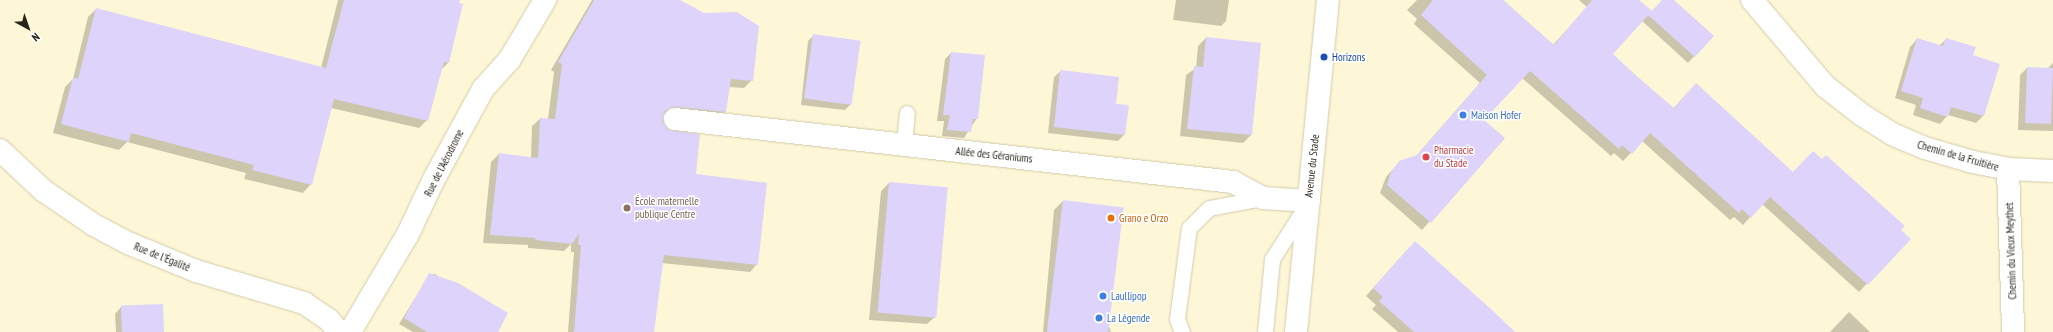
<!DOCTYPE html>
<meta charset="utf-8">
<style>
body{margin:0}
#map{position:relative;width:2053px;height:332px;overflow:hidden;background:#fef7d7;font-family:"PT Sans Narrow",sans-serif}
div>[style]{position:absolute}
.shadow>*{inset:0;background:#0003}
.building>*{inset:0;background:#ddd3fb;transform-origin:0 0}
.roads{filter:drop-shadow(0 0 1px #d2cbac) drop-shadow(0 0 1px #d2cbac)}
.lane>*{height:15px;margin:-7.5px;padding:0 7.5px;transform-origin:7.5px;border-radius:7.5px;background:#fff}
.street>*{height:22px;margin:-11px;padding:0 11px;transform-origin:11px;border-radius:11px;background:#fff}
.secondary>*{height:22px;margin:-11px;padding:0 11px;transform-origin:11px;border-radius:11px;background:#fff}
.dots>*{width:11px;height:11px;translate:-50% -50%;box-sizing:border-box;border:2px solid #fff;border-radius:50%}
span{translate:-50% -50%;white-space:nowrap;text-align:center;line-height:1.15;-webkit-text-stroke:3px #fff;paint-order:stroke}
.transit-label{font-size:11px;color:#164399}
.left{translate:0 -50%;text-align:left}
.shop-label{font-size:11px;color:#366cbe}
.health-label{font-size:11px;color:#be3a42}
.street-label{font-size:11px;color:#272419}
.education-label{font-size:11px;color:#785e54}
.food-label{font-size:11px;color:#c56008}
.north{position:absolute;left:8px;top:8px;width:40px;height:40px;-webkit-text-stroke:3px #fff;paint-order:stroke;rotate:140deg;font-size:11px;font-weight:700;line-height:16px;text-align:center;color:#272419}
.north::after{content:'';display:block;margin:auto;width:14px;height:18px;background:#272419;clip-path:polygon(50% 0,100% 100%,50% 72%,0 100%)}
</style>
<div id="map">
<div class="shadow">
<i style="clip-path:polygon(338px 0,459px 0,448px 63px,441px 70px,427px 120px,419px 128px,331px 108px,311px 184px,303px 193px,244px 179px,246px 173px,127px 142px,119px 150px,53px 133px,65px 87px,73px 79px,88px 17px,96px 9px,321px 68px)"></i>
<i style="clip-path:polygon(592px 0,678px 0,752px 80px,744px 88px,729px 87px,725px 112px,718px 120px,667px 114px,662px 118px,695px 175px,757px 264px,750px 272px,662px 263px,653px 332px,568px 332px,574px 252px,571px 252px,571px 244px,564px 251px,528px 248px,528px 245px,483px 243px,491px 162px,499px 154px,531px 158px,532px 126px,540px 119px,548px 119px,554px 72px,551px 70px)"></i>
<i style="clip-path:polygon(1176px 0,1229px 0,1226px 21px,1221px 26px,1173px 20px)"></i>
<i style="clip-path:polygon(1417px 0,1503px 0,1553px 45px,1587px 7px,1579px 0,1638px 0,1648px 16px,1663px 0,1672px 0,1713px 36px,1688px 63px,1642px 21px,1612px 54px,1673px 109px,1688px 92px,1793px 173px,1900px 230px,1909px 239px,1859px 292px,1762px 204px,1743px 225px,1734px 217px,1730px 220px,1642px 141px,1623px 161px,1614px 153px,1611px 156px,1522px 78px,1483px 120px,1504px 139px,1422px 230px,1380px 193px,1386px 177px,1394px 168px,1416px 156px,1480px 83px,1414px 24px,1417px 19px,1407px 10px)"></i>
<i style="clip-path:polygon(814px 35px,851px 104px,845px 110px,801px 105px,808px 41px)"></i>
<i style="clip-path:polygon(1206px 38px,1260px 44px,1251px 135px,1243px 143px,1180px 136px,1186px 75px,1196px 68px,1198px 46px)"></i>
<i style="clip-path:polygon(1917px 39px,1939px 46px,1946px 39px,1972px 55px,1983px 116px,1976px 123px,1948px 115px,1940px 124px,1913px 115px,1916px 105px,1895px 98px,1910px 47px)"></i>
<i style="clip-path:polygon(951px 53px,977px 118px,964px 138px,942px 136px,944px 121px,937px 121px,945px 59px)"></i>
<i style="clip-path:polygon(2053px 63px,2053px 131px,2018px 130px,2020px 75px,2027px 68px,2048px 68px)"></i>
<i style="clip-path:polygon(1061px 71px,1115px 105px,1124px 135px,1118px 141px,1048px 133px,1054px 77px)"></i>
<i style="clip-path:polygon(889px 183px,935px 317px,927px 324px,869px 320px,881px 191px)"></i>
<i style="clip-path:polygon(1063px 201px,1111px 332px,1043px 332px,1054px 210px)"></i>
<i style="clip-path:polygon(1407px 250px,1506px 332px,1398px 332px,1372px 309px,1376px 305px,1366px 296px)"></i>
<i style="clip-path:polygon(430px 274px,435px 274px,448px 283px,463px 332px,413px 332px,399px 324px)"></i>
<i style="clip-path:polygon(121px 307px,163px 332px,116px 332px,115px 314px)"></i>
<i style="clip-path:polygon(1849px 312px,1870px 332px,1830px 332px)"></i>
</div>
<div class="building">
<i style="clip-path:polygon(344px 0,460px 0,459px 3px,463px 4px,449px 63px,444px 62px,428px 121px,334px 99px,312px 185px,252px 170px,254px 165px,131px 133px,129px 142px,61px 124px,73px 77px,78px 79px,96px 8px,326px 68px)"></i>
<i style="clip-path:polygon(594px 0,680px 0,704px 13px,737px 12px,759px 26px,753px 81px,731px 79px,726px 112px,676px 107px,665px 111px,663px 118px,668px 129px,700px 134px,696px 174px,767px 183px,758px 265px,664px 255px,654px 332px,574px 332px,581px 245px,578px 245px,579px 233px,572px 244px,535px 240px,536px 238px,490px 235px,499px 153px,538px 158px,540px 118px,555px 119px,562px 64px,558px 62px)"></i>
<i style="clip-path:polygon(1433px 0,1503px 0,1554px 45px,1592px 0,1639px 0,1652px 11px,1613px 54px,1634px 74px,1674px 108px,1696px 83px,1793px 172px,1813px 151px,1822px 159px,1826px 155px,1905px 226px,1901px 230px,1911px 239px,1868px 285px,1770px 197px,1751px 218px,1742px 209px,1739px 213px,1650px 133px,1632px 154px,1622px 145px,1619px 149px,1530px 71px,1484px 120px,1505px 138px,1431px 223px,1387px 185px,1391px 172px,1399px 161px,1417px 155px,1487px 75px,1421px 15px)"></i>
<i style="clip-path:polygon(1662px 0,1674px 0,1714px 36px,1695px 57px,1648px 15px)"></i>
<i style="left:813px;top:34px;width:48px;height:65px;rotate:8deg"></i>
<i style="clip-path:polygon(1206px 37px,1261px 43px,1252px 135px,1187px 129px,1194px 66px,1203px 67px)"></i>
<i style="clip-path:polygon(1917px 38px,1943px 46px,1946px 38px,1976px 47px,1973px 55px,2000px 64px,1984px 116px,1951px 107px,1948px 117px,1920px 108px,1923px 98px,1901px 91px)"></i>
<i style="clip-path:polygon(951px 52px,985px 55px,978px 119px,973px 119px,971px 132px,947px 130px,950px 115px,943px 115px)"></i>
<i style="left:2027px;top:67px;width:26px;height:56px;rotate:2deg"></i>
<i style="clip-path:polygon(1060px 70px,1119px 77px,1116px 104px,1129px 105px,1125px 135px,1054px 127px)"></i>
<i style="left:889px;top:182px;width:59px;height:131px;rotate:5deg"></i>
<i style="left:1063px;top:200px;width:61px;height:133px;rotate:7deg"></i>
<i style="clip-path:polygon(1415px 241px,1493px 311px,1515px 332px,1414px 332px,1379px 301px,1383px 297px,1373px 288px)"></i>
<i style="clip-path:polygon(429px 273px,458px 283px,508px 313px,498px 332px,427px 332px,404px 318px)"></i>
<i style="left:163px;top:304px;width:28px;height:42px;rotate:88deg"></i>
</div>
<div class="roads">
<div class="lane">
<i style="left:904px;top:145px;width:32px;rotate:-85deg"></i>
<i style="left:1182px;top:332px;width:14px;rotate:-111deg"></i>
<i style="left:1177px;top:319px;width:92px;rotate:-82.5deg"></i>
<i style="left:1189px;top:228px;width:28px;rotate:-45deg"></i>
<i style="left:1209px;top:208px;width:55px;rotate:-10.5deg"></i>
<i style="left:1265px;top:332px;width:73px;rotate:-84.5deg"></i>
<i style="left:1272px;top:259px;width:63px;rotate:-57.3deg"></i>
</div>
<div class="street">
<i style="left:1752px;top:0;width:113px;rotate:49.7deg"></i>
<i style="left:1825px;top:86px;width:47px;rotate:38.1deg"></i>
<i style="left:1862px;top:115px;width:36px;rotate:32deg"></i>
<i style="left:1892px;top:134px;width:36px;rotate:23deg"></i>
<i style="left:1925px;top:148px;width:50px;rotate:16.3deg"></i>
<i style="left:1973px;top:162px;width:36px;rotate:11deg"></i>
<i style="left:2008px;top:169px;width:45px;rotate:2.5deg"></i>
<i style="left:675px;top:119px;width:562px;rotate:6.44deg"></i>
<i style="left:1233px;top:182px;width:34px;rotate:28deg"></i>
<i style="left:1263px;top:198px;width:46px;rotate:3.7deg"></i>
<i style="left:2008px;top:169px;width:163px;rotate:88.2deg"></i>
</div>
<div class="secondary">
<i style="left:0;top:150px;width:60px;rotate:43deg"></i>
<i style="left:44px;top:191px;width:60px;rotate:34.2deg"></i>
<i style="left:94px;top:225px;width:38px;rotate:28deg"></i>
<i style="left:128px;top:243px;width:74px;rotate:22.4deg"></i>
<i style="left:196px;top:271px;width:113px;rotate:16.5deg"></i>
<i style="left:304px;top:303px;width:30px;rotate:34deg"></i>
<i style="left:329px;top:320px;width:16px;rotate:50deg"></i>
<i style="left:350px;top:332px;width:114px;rotate:-59.4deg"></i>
<i style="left:408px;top:234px;width:59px;rotate:-64.7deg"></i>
<i style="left:433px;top:181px;width:105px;rotate:-61.5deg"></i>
<i style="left:483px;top:89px;width:40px;rotate:-48deg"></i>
<i style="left:510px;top:59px;width:69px;rotate:-59.3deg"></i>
<i style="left:1296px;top:332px;width:334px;rotate:-84.5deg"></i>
</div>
</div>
<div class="dots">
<i style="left:1324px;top:57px;background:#1a4fb4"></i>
<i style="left:1463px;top:115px;background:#3f7fe0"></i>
<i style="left:1426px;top:157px;background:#e0444e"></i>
<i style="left:627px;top:208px;background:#8d6e63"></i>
<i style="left:1111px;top:218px;background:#e8710a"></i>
<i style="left:1103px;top:296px;background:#3f7fe0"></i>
<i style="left:1099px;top:318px;background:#3f7fe0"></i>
</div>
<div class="transit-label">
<span class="left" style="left:1332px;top:57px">Horizons</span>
</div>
<div class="shop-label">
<span class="left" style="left:1471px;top:115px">Maison Hofer</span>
<span class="left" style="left:1111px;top:296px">Laullipop</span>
<span class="left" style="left:1107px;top:318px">La Légende</span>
</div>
<div class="health-label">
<span class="left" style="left:1434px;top:157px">Pharmacie<br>du Stade</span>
</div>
<div class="street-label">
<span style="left:994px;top:155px;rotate:6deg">Allée des Géraniums</span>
<span style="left:1958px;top:156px;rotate:16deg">Chemin de la Fruitière</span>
<span style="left:444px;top:163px;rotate:-63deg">Rue de l'Aérodrome</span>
<span style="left:1312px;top:166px;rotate:-84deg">Avenue du Stade</span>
<span style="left:2011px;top:251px;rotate:-92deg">Chemin du Vieux Meythet</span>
<span style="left:162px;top:257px;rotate:22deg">Rue de l'Égalité</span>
</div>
<div class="education-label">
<span class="left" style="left:635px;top:208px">École maternelle<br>publique Centre</span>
</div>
<div class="food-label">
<span class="left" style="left:1119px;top:218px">Grano e Orzo</span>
</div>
<div class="north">N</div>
</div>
